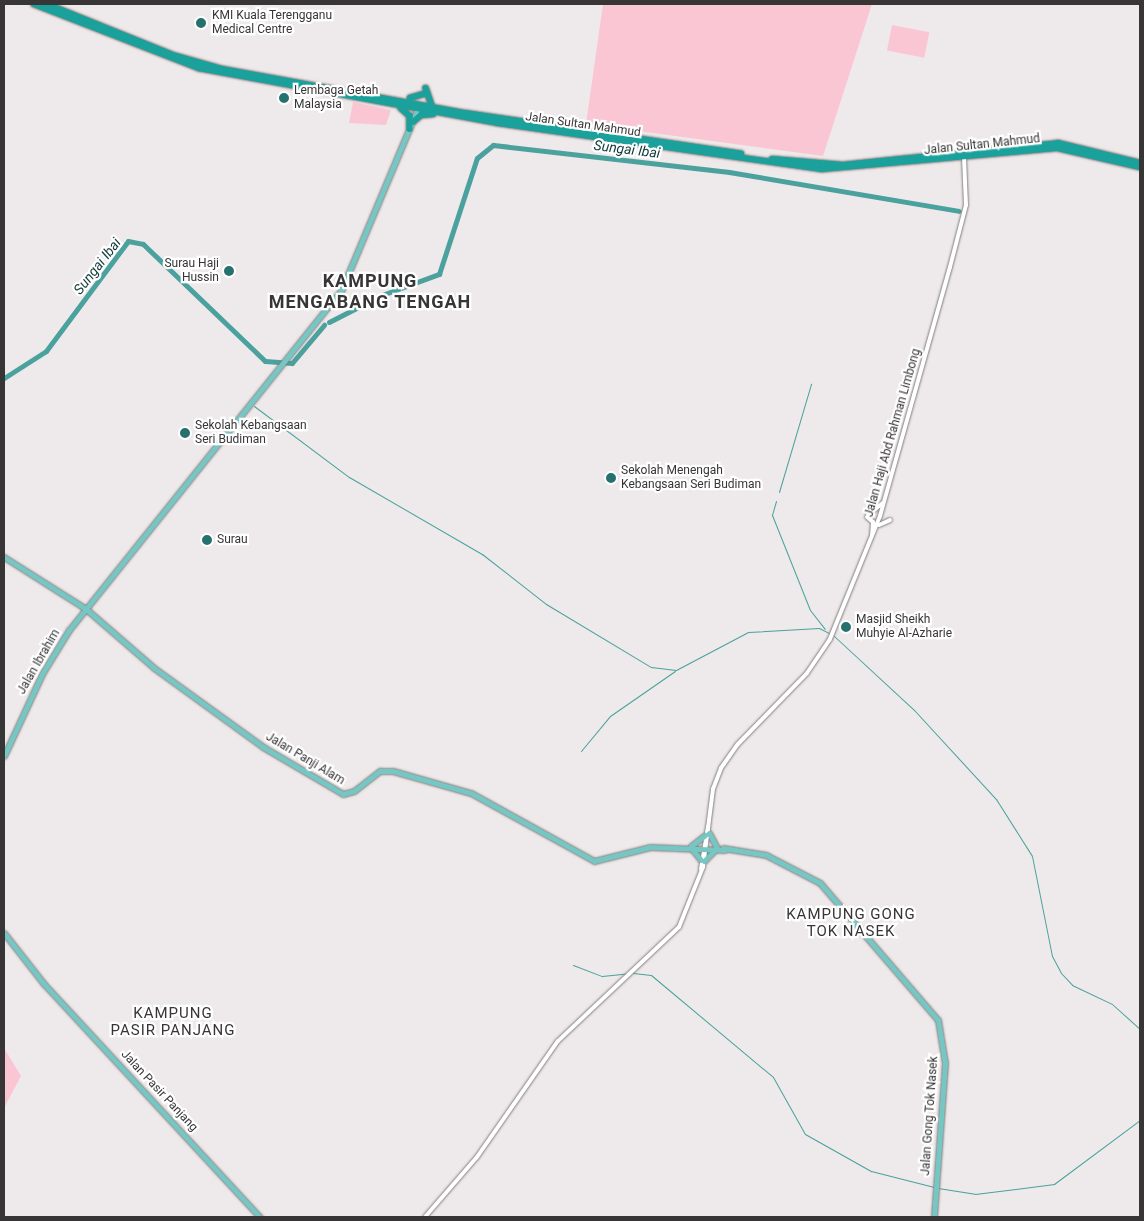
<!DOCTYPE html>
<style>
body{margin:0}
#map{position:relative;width:1144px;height:1221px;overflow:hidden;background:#eee9ea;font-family:Roboto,sans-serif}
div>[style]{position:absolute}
.green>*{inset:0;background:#fbc6d4;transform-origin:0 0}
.stream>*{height:1px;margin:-0.5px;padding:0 0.5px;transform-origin:0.5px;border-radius:0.5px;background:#4aa19d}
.river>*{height:5px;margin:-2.5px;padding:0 2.5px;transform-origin:2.5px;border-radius:2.5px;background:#4aa19d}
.roads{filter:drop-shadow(0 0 1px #827e7f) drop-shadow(0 0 1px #827e7f)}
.minor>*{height:4px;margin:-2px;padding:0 2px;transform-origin:2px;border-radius:2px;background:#fff}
.major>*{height:5px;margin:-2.5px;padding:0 2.5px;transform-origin:2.5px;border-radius:2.5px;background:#76c7c4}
.highway>*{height:5.5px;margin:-2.75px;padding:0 2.75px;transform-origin:2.75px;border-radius:2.75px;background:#1ba19c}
.dots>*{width:14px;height:14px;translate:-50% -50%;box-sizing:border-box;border:2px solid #fff;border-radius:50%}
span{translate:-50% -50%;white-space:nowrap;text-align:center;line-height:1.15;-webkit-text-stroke:4.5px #fff;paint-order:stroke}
.poi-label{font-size:12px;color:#373535}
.left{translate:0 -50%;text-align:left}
.right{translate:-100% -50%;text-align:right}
.street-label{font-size:12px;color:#373535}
.water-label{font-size:14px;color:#103a38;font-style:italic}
.quarter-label{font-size:15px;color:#373535;letter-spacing:1px}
.district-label{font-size:18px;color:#373535;font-weight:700;letter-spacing:1px}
.frame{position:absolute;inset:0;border:5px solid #373535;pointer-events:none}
</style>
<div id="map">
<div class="green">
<i style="clip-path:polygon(603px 4px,872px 4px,823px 156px,586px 124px)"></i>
<i style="left:892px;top:25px;width:38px;height:26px;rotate:11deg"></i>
<i style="clip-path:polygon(353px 102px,391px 110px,386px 125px,349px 123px)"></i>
<i style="clip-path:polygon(4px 1048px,21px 1076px,4px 1108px)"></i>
</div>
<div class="stream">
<i style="left:254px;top:406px;width:119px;rotate:36.8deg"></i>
<i style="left:349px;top:477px;width:154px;rotate:30.1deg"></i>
<i style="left:482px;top:554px;width:81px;rotate:38deg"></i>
<i style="left:546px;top:604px;width:122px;rotate:31deg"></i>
<i style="left:651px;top:667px;width:25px;rotate:7deg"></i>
<i style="left:676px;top:670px;width:81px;rotate:-27.8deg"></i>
<i style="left:748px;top:632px;width:71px;rotate:-3.2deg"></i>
<i style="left:819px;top:628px;width:13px;rotate:27deg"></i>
<i style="left:779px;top:492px;width:113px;rotate:-73.5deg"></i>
<i style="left:776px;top:501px;width:15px;rotate:106deg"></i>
<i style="left:772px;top:515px;width:102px;rotate:68.2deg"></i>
<i style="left:810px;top:610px;width:24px;rotate:52deg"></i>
<i style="left:834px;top:636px;width:110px;rotate:42.8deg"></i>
<i style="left:915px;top:711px;width:120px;rotate:47.4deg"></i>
<i style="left:996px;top:799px;width:67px;rotate:57.7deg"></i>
<i style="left:1032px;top:856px;width:102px;rotate:78.7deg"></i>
<i style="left:1052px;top:956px;width:19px;rotate:62deg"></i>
<i style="left:1061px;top:973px;width:16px;rotate:47deg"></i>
<i style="left:1072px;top:985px;width:44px;rotate:25.4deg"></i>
<i style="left:1112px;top:1004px;width:38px;rotate:42deg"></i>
<i style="left:581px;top:751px;width:45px;rotate:-50.4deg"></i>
<i style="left:610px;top:716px;width:79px;rotate:-34.7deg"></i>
<i style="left:573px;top:965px;width:31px;rotate:21deg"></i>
<i style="left:602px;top:976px;width:27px;rotate:-6deg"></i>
<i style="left:633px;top:973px;width:18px;rotate:6deg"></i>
<i style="left:651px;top:975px;width:159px;rotate:39.9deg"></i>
<i style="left:773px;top:1077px;width:65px;rotate:60.7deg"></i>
<i style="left:805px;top:1134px;width:76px;rotate:29.3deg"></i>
<i style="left:871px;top:1171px;width:65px;rotate:14.3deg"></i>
<i style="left:938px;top:1188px;width:37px;rotate:9deg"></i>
<i style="left:975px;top:1194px;width:80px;rotate:-7.2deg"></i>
<i style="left:1054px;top:1184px;width:107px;rotate:-36.7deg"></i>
</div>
<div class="river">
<i style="left:382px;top:295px;width:61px;rotate:-20.2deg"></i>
<i style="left:439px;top:274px;width:122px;rotate:-71.9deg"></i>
<i style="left:477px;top:158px;width:21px;rotate:-39deg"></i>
<i style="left:493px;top:145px;width:238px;rotate:6.5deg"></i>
<i style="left:729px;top:172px;width:233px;rotate:9.6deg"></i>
<i style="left:329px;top:322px;width:55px;rotate:-27deg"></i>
<i style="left:4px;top:378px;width:50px;rotate:-32.7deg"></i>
<i style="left:46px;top:351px;width:137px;rotate:-53.3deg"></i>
<i style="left:128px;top:241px;width:15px;rotate:11deg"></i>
<i style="left:143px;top:244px;width:169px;rotate:43.8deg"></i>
<i style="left:265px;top:361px;width:27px;rotate:4deg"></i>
<i style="left:292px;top:363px;width:50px;rotate:-49.9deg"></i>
</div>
<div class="roads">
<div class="minor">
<i style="left:868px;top:515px;width:19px;rotate:-39deg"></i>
<i style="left:867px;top:517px;width:8px;rotate:40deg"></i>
<i style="left:873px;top:522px;width:13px;rotate:94deg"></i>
<i style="left:879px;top:525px;width:12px;rotate:-24deg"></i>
<i style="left:701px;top:869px;width:43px;rotate:-80.5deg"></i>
<i style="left:425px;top:1217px;width:79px;rotate:-49.1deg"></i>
<i style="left:477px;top:1157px;width:141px;rotate:-55.1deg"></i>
<i style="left:558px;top:1041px;width:166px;rotate:-43.3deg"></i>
<i style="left:679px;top:927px;width:65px;rotate:-68.2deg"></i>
<i style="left:703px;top:867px;width:79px;rotate:-82.7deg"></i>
<i style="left:713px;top:789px;width:22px;rotate:-69deg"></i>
<i style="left:721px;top:768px;width:29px;rotate:-55deg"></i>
<i style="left:738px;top:744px;width:99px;rotate:-45.8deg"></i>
<i style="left:807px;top:673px;width:41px;rotate:-55.9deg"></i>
<i style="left:830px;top:639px;width:133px;rotate:-67.9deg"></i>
<i style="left:880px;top:516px;width:259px;rotate:-74.3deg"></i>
<i style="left:950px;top:267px;width:64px;rotate:-75.5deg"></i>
<i style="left:966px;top:205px;width:48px;rotate:-92.4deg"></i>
</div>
<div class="major">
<i style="left:4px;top:557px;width:97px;rotate:32.4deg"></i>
<i style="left:86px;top:609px;width:90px;rotate:40.9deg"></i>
<i style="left:154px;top:668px;width:135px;rotate:35.9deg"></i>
<i style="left:263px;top:747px;width:93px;rotate:30.4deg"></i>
<i style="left:343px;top:794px;width:11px;rotate:-15deg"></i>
<i style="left:354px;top:791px;width:33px;rotate:-38deg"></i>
<i style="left:380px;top:771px;width:13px"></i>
<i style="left:393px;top:771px;width:81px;rotate:15.8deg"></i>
<i style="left:471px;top:793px;width:141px;rotate:28.9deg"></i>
<i style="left:594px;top:861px;width:58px;rotate:-14deg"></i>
<i style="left:650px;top:847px;width:75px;rotate:2.3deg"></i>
<i style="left:4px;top:756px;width:90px;rotate:-65.1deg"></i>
<i style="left:42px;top:674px;width:52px;rotate:-58.5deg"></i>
<i style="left:69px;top:630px;width:435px;rotate:-51.3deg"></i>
<i style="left:341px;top:291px;width:202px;rotate:-67.2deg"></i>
<i style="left:709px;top:833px;width:17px;rotate:62deg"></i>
<i style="left:691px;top:846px;width:18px;rotate:-38deg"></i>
<i style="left:723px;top:848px;width:44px;rotate:9.2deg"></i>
<i style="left:766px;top:855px;width:61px;rotate:27.4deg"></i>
<i style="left:820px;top:883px;width:181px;rotate:49.3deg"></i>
<i style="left:938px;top:1020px;width:44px;rotate:80.8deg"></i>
<i style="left:945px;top:1063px;width:154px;rotate:94.1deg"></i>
<i style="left:692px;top:849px;width:14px;rotate:51deg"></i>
<i style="left:704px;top:861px;width:14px;rotate:-45deg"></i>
<i style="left:4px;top:933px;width:65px;rotate:51.9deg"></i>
<i style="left:44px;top:984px;width:318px;rotate:47.2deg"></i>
</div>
<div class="highway">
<i style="left:34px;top:4px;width:177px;rotate:21.2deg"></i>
<i style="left:199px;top:68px;width:304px;rotate:10.4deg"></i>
<i style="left:498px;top:123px;width:327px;rotate:8.1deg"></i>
<i style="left:822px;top:169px;width:237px;rotate:-5.1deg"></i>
<i style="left:1058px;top:148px;width:84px;rotate:13deg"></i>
<i style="left:47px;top:4px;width:139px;rotate:22deg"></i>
<i style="left:176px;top:56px;width:48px;rotate:15.8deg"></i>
<i style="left:222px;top:69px;width:247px;rotate:10.3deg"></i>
<i style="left:465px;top:113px;width:279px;rotate:8.4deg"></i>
<i style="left:426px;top:88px;width:18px;rotate:71deg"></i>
<i style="left:410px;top:98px;width:15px;rotate:-16deg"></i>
<i style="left:401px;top:108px;width:12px;rotate:42deg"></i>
<i style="left:410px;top:116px;width:13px;rotate:90deg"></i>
<i style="left:413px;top:122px;width:11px;rotate:-41deg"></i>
<i style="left:421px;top:115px;width:12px;rotate:-5deg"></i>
<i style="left:772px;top:159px;width:71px;rotate:4.8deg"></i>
<i style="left:843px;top:165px;width:216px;rotate:-5.8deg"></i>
<i style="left:1058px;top:143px;width:84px;rotate:13.7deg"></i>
</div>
</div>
<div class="dots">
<i style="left:201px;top:23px;background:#26706e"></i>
<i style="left:284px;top:98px;background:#26706e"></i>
<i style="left:229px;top:271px;background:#26706e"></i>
<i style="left:185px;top:433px;background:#26706e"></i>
<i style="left:611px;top:478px;background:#26706e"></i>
<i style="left:207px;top:540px;background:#26706e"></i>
<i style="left:846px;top:627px;background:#26706e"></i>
</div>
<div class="poi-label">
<span class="left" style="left:212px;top:23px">KMI Kuala Terengganu<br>Medical Centre</span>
<span class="left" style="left:294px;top:98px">Lembaga Getah<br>Malaysia</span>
<span class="right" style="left:219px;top:271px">Surau Haji<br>Hussin</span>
<span class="left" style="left:195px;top:433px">Sekolah Kebangsaan<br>Seri Budiman</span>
<span class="left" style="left:621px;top:478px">Sekolah Menengah<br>Kebangsaan Seri Budiman</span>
<span class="left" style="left:217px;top:540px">Surau</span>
<span class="left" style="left:856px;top:627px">Masjid Sheikh<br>Muhyie Al-Azharie</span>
</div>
<div class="street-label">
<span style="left:583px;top:125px;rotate:8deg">Jalan Sultan Mahmud</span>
<span style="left:982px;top:145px;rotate:-6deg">Jalan Sultan Mahmud</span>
<span style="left:893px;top:433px;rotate:-74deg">Jalan Haji Abd Rahman Limbong</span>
<span style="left:39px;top:662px;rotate:-60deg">Jalan Ibrahim</span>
<span style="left:305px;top:759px;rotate:31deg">Jalan Panji Alam</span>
<span style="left:159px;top:1091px;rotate:47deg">Jalan Pasir Panjang</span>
<span style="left:930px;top:1116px;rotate:-86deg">Jalan Gong Tok Nasek</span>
</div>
<div class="water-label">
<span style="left:627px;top:149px;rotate:7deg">Sungai Ibai</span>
<span style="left:97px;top:266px;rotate:-52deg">Sungai Ibai</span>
</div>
<div class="quarter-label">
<span style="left:851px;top:923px">KAMPUNG GONG<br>TOK NASEK</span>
<span style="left:173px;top:1022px">KAMPUNG<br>PASIR PANJANG</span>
</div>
<div class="district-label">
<span style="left:370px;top:292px">KAMPUNG<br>MENGABANG TENGAH</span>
</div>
<div class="frame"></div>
</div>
